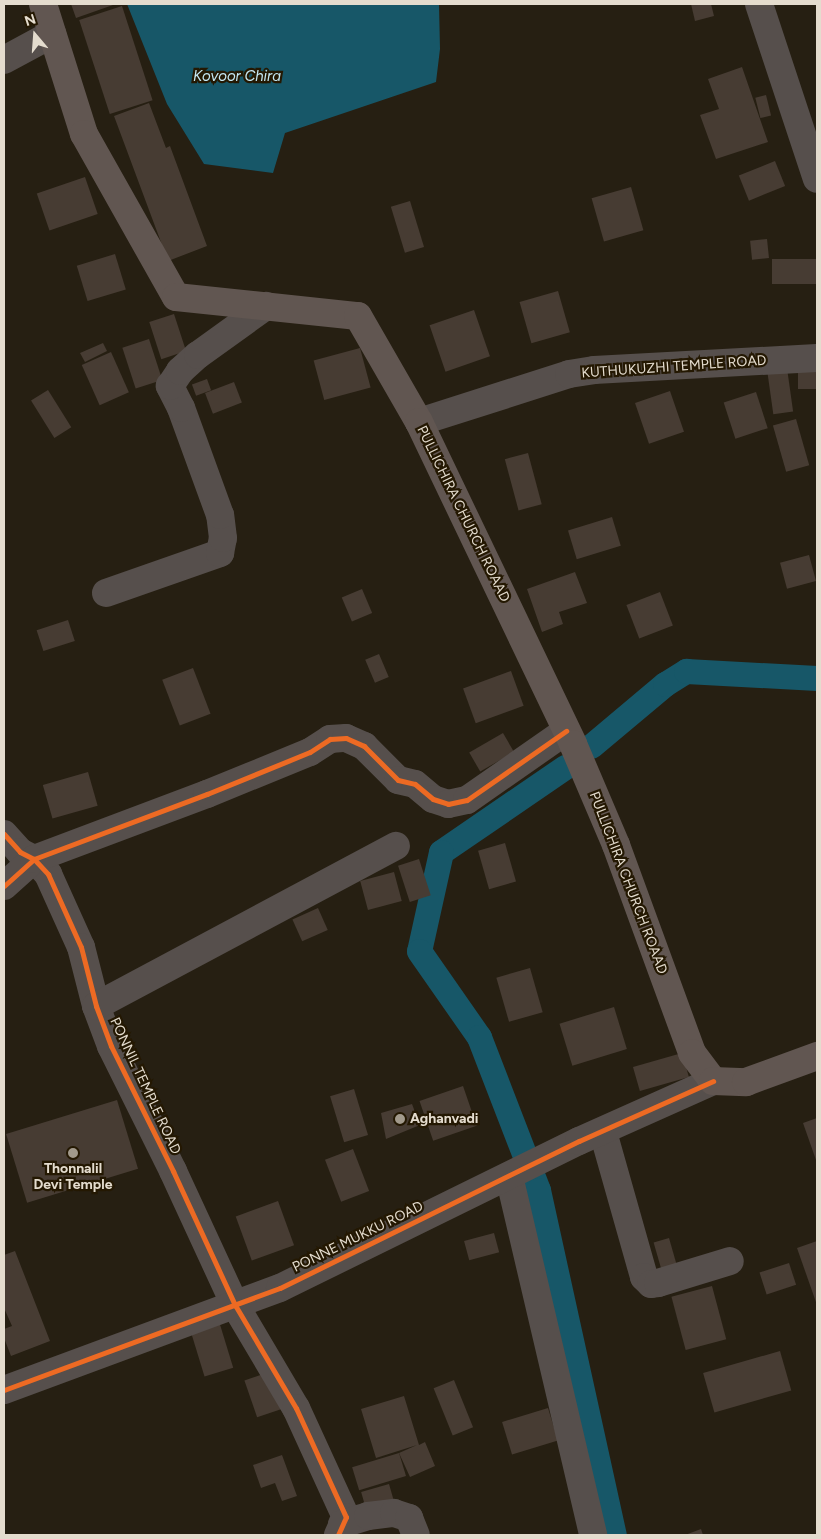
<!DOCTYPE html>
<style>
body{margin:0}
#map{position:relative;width:821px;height:1539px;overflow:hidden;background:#261f12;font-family:Figtree,sans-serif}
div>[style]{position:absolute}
.water>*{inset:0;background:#175768}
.canal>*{height:25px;margin:-12.5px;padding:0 12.5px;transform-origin:12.5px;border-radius:12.5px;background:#175768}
.building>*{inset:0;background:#473c33;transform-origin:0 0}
.minor>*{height:28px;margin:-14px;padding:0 14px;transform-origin:14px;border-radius:14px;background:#564f4c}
.major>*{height:28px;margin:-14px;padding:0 14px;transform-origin:14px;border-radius:14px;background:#615651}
.cycleway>*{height:5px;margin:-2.5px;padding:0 2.5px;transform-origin:2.5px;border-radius:2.5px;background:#ed6a23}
.dots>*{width:14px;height:14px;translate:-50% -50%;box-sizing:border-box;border:2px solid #241802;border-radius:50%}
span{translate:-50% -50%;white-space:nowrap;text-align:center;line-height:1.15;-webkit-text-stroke:4.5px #241802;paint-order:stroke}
.street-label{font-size:14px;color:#e4dcce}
.poi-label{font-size:14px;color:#e4dcce;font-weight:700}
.left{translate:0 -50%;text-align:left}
.water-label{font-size:15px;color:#c5e9f5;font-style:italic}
.frame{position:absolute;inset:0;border:5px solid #e4dcce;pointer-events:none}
.north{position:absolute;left:10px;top:10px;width:50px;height:50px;-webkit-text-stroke:4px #241802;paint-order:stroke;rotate:342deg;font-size:14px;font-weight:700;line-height:20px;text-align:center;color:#e4dcce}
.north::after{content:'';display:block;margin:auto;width:18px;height:22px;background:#e4dcce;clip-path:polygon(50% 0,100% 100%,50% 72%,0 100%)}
</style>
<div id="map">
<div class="water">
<i style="clip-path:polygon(127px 4px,439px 4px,440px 49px,436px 82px,285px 133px,273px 173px,204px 164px,167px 104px)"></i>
</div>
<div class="canal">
<i style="left:591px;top:746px;width:97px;rotate:-40deg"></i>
<i style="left:665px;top:684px;width:25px;rotate:-32deg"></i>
<i style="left:686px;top:671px;width:131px;rotate:3.1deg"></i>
<i style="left:565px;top:767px;width:150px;rotate:145.6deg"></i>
<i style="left:441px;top:852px;width:101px;rotate:102.5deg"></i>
<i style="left:419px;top:951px;width:105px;rotate:55.1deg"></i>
<i style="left:479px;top:1037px;width:164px;rotate:68.9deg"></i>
<i style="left:538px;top:1190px;width:353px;rotate:77.6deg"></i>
</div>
<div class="building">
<i style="clip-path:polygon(71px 4px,113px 4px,113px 5px,76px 18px)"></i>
<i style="clip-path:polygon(691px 4px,711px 4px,714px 16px,695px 21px)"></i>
<i style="left:122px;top:6px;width:99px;height:45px;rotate:72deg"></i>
<i style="clip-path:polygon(742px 67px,768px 142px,716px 159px,700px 115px,719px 109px,708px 79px)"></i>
<i style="left:766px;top:95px;width:21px;height:11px;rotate:76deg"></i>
<i style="clip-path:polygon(149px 103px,166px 148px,170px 146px,207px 246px,168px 261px,114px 116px)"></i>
<i style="left:775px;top:161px;width:27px;height:39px;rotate:68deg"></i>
<i style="left:85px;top:177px;width:39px;height:51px;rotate:71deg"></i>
<i style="left:631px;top:187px;width:45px;height:41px;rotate:74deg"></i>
<i style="left:410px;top:201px;width:48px;height:20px;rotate:73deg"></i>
<i style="left:767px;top:239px;width:19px;height:17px;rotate:84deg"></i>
<i style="left:115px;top:254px;width:37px;height:40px;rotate:73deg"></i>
<i style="left:817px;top:259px;width:25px;height:45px;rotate:90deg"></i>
<i style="left:558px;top:291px;width:43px;height:40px;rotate:74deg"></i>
<i style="left:474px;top:310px;width:49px;height:47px;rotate:71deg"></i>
<i style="left:174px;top:314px;width:39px;height:26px;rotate:72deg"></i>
<i style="left:149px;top:339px;width:43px;height:28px;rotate:72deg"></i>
<i style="clip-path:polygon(103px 343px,107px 351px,85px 362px,80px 353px)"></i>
<i style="left:360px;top:348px;width:41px;height:48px;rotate:75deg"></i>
<i style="left:111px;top:352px;width:44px;height:32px;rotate:66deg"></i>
<i style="left:787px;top:368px;width:44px;height:20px;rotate:82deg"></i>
<i style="left:817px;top:369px;width:20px;height:19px;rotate:90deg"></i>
<i style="left:207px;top:379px;width:12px;height:16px;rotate:70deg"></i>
<i style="left:234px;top:382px;width:22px;height:31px;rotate:69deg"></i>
<i style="left:48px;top:390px;width:44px;height:20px;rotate:58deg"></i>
<i style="left:670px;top:391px;width:43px;height:37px;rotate:71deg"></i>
<i style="left:756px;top:392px;width:38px;height:34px;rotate:72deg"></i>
<i style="left:796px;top:419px;width:48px;height:24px;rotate:74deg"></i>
<i style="left:528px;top:453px;width:53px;height:24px;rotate:75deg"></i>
<i style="left:612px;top:517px;width:30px;height:46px;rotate:73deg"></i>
<i style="left:809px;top:555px;width:27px;height:30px;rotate:75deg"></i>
<i style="clip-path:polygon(575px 572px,587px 603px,559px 612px,563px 624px,542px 632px,527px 589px)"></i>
<i style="left:362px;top:589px;width:26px;height:22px;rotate:67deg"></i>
<i style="left:660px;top:592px;width:36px;height:36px;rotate:69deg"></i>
<i style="left:68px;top:620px;width:22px;height:33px;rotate:72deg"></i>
<i style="left:379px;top:654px;width:25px;height:15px;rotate:67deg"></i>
<i style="left:193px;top:668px;width:49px;height:33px;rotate:69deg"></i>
<i style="left:511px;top:671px;width:37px;height:51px;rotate:70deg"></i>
<i style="left:503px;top:733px;width:22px;height:39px;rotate:60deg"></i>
<i style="left:88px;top:772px;width:35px;height:47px;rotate:74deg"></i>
<i style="left:505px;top:843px;width:40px;height:28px;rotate:74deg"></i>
<i style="left:419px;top:859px;width:38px;height:22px;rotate:72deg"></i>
<i style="left:394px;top:872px;width:30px;height:35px;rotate:75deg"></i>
<i style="left:318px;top:908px;width:24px;height:28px;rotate:66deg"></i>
<i style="left:530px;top:968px;width:46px;height:35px;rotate:74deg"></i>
<i style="left:614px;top:1007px;width:44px;height:57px;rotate:73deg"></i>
<i style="left:682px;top:1053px;width:25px;height:51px;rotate:74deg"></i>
<i style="left:463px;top:1086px;width:42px;height:46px;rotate:71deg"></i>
<i style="left:354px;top:1089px;width:48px;height:25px;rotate:73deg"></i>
<i style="left:117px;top:1100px;width:72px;height:116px;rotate:73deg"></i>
<i style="clip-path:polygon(412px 1104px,420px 1125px,386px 1139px,381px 1113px)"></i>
<i style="clip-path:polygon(817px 1118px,817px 1160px,816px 1160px,803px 1123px)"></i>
<i style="left:353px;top:1149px;width:45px;height:30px;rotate:69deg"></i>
<i style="left:278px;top:1201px;width:47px;height:45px;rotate:70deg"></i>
<i style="left:494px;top:1233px;width:20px;height:31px;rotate:75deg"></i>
<i style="left:669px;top:1238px;width:35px;height:16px;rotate:74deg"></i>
<i style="clip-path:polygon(817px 1241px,817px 1305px,797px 1248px)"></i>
<i style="clip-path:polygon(15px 1251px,50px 1341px,11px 1356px,4px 1338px,4px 1329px,12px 1326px,4px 1308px,4px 1255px)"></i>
<i style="left:789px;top:1263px;width:23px;height:31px;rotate:72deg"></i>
<i style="left:712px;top:1286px;width:55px;height:42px;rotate:75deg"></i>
<i style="left:218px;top:1318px;width:52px;height:30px;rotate:73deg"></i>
<i style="left:780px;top:1351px;width:41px;height:80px;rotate:74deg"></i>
<i style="left:269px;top:1372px;width:39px;height:26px;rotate:71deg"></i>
<i style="left:454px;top:1380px;width:51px;height:22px;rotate:68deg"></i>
<i style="clip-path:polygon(404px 1396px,419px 1445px,425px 1442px,435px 1466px,410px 1477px,399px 1453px,417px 1445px,376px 1458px,361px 1409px)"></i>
<i style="left:548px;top:1408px;width:34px;height:48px;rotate:73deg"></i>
<i style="left:399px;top:1453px;width:24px;height:49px;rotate:73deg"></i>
<i style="clip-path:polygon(282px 1455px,297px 1496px,282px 1501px,275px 1483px,261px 1488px,253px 1465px)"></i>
<i style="left:389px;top:1484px;width:18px;height:29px;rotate:74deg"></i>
<i style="clip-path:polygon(701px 1529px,703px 1535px,685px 1535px)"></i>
</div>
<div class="minor">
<i style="left:759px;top:4px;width:184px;rotate:71.7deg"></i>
<i style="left:4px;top:60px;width:55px;rotate:-28.4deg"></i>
<i style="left:419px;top:422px;width:157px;rotate:-17.7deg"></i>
<i style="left:569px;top:374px;width:25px;rotate:-9deg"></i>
<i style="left:594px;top:370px;width:223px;rotate:-3.1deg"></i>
<i style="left:106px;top:593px;width:121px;rotate:-19.3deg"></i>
<i style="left:220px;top:553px;width:15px;rotate:-79deg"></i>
<i style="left:223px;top:538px;width:23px;rotate:-97deg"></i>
<i style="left:220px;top:515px;width:114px;rotate:-110deg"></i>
<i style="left:181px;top:408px;width:25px;rotate:-117deg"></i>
<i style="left:170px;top:386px;width:18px;rotate:-56deg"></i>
<i style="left:180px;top:371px;width:24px;rotate:-42deg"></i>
<i style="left:198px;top:355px;width:84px;rotate:-35.8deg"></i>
<i style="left:4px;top:834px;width:24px;rotate:48deg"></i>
<i style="left:20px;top:852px;width:16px;rotate:27deg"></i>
<i style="left:34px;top:859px;width:21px;rotate:47deg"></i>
<i style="left:48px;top:874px;width:80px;rotate:65.7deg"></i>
<i style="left:81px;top:947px;width:61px;rotate:75.7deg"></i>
<i style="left:96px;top:1006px;width:43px;rotate:69.4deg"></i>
<i style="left:111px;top:1046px;width:140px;rotate:63.6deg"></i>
<i style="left:173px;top:1171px;width:148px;rotate:65.2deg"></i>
<i style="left:235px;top:1305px;width:120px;rotate:59.4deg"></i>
<i style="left:296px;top:1408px;width:120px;rotate:65.4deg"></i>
<i style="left:346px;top:1517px;width:20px;rotate:114deg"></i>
<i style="left:4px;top:886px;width:40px;rotate:-42deg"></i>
<i style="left:34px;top:859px;width:185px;rotate:-20.6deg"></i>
<i style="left:207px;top:794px;width:111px;rotate:-22.2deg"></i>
<i style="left:310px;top:752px;width:24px;rotate:-33deg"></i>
<i style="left:330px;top:739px;width:16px;rotate:-4deg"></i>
<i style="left:346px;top:738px;width:20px;rotate:24deg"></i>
<i style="left:364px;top:746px;width:48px;rotate:45deg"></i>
<i style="left:398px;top:780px;width:17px;rotate:13deg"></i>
<i style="left:415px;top:784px;width:23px;rotate:40deg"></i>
<i style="left:433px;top:799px;width:16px;rotate:18deg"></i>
<i style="left:448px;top:804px;width:19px;rotate:-12deg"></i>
<i style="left:467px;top:800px;width:121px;rotate:-34.9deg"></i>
<i style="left:96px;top:1006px;width:340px;rotate:-28.1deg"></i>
<i style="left:603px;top:1132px;width:151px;rotate:74.2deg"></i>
<i style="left:644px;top:1277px;width:10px;rotate:45deg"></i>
<i style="left:651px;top:1284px;width:7px;rotate:-8deg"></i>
<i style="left:658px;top:1283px;width:75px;rotate:-17deg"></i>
<i style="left:509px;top:1176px;width:369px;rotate:76.8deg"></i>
<i style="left:4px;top:1390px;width:294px;rotate:-20.3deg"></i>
<i style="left:280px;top:1288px;width:333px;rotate:-26.2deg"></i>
<i style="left:579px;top:1141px;width:147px;rotate:-24.1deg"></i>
<i style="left:342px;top:1524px;width:27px;rotate:-17deg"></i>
<i style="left:368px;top:1516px;width:26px;rotate:-7deg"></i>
<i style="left:394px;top:1513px;width:16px;rotate:18deg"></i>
<i style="left:409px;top:1518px;width:18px;rotate:68deg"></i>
</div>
<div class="major">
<i style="left:43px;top:4px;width:136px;rotate:72.5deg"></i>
<i style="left:84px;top:134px;width:187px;rotate:60.6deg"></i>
<i style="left:176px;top:297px;width:183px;rotate:6deg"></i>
<i style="left:358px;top:316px;width:122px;rotate:60.1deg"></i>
<i style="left:419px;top:422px;width:357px;rotate:64.4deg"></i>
<i style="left:573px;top:744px;width:110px;rotate:66.9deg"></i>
<i style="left:616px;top:845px;width:221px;rotate:69.9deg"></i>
<i style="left:692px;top:1053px;width:35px;rotate:53deg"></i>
<i style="left:713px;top:1081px;width:33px;rotate:2deg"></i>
<i style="left:746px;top:1082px;width:76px;rotate:-20.1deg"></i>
</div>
<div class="cycleway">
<i style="left:4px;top:834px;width:24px;rotate:48deg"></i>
<i style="left:20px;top:852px;width:16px;rotate:27deg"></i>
<i style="left:34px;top:859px;width:21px;rotate:47deg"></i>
<i style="left:48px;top:874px;width:80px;rotate:65.7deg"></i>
<i style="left:81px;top:947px;width:61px;rotate:75.7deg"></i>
<i style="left:96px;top:1006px;width:43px;rotate:69.4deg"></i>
<i style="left:111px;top:1046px;width:140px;rotate:63.6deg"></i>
<i style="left:173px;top:1171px;width:148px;rotate:65.2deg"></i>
<i style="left:235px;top:1305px;width:120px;rotate:59.4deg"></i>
<i style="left:296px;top:1408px;width:120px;rotate:65.4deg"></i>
<i style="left:346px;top:1517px;width:20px;rotate:114deg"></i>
<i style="left:4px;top:886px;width:40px;rotate:-42deg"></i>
<i style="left:34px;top:859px;width:185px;rotate:-20.6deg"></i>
<i style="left:207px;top:794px;width:111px;rotate:-22.2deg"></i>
<i style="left:310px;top:752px;width:24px;rotate:-33deg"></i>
<i style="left:330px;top:739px;width:16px;rotate:-4deg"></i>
<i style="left:346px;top:738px;width:20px;rotate:24deg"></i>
<i style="left:364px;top:746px;width:48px;rotate:45deg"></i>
<i style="left:398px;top:780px;width:17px;rotate:13deg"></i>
<i style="left:415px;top:784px;width:23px;rotate:40deg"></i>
<i style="left:433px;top:799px;width:16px;rotate:18deg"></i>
<i style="left:448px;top:804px;width:19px;rotate:-12deg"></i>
<i style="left:467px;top:800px;width:121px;rotate:-34.9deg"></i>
<i style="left:4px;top:1390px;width:294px;rotate:-20.3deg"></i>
<i style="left:280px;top:1288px;width:333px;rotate:-26.2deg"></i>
<i style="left:579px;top:1141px;width:147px;rotate:-24.1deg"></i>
</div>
<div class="dots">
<i style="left:400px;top:1119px;background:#a29a8c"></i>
<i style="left:73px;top:1153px;background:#a29a8c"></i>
</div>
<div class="street-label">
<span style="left:674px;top:367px;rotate:-4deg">KUTHUKUZHI TEMPLE ROAD</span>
<span style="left:463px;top:514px;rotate:64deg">PULLICHIRA CHURCH ROAAD</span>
<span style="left:628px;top:883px;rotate:69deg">PULLICHIRA CHURCH ROAAD</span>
<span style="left:145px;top:1086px;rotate:65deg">PONNIL TEMPLE ROAD</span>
<span style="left:358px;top:1237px;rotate:-26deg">PONNE MUKKU ROAD</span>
</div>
<div class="poi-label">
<span class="left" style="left:410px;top:1119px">Aghanvadi</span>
<span style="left:73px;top:1177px">Thonnalil<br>Devi Temple</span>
</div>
<div class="water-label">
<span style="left:237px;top:77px">Kovoor Chira</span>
</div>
<div class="frame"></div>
<div class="north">N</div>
</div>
